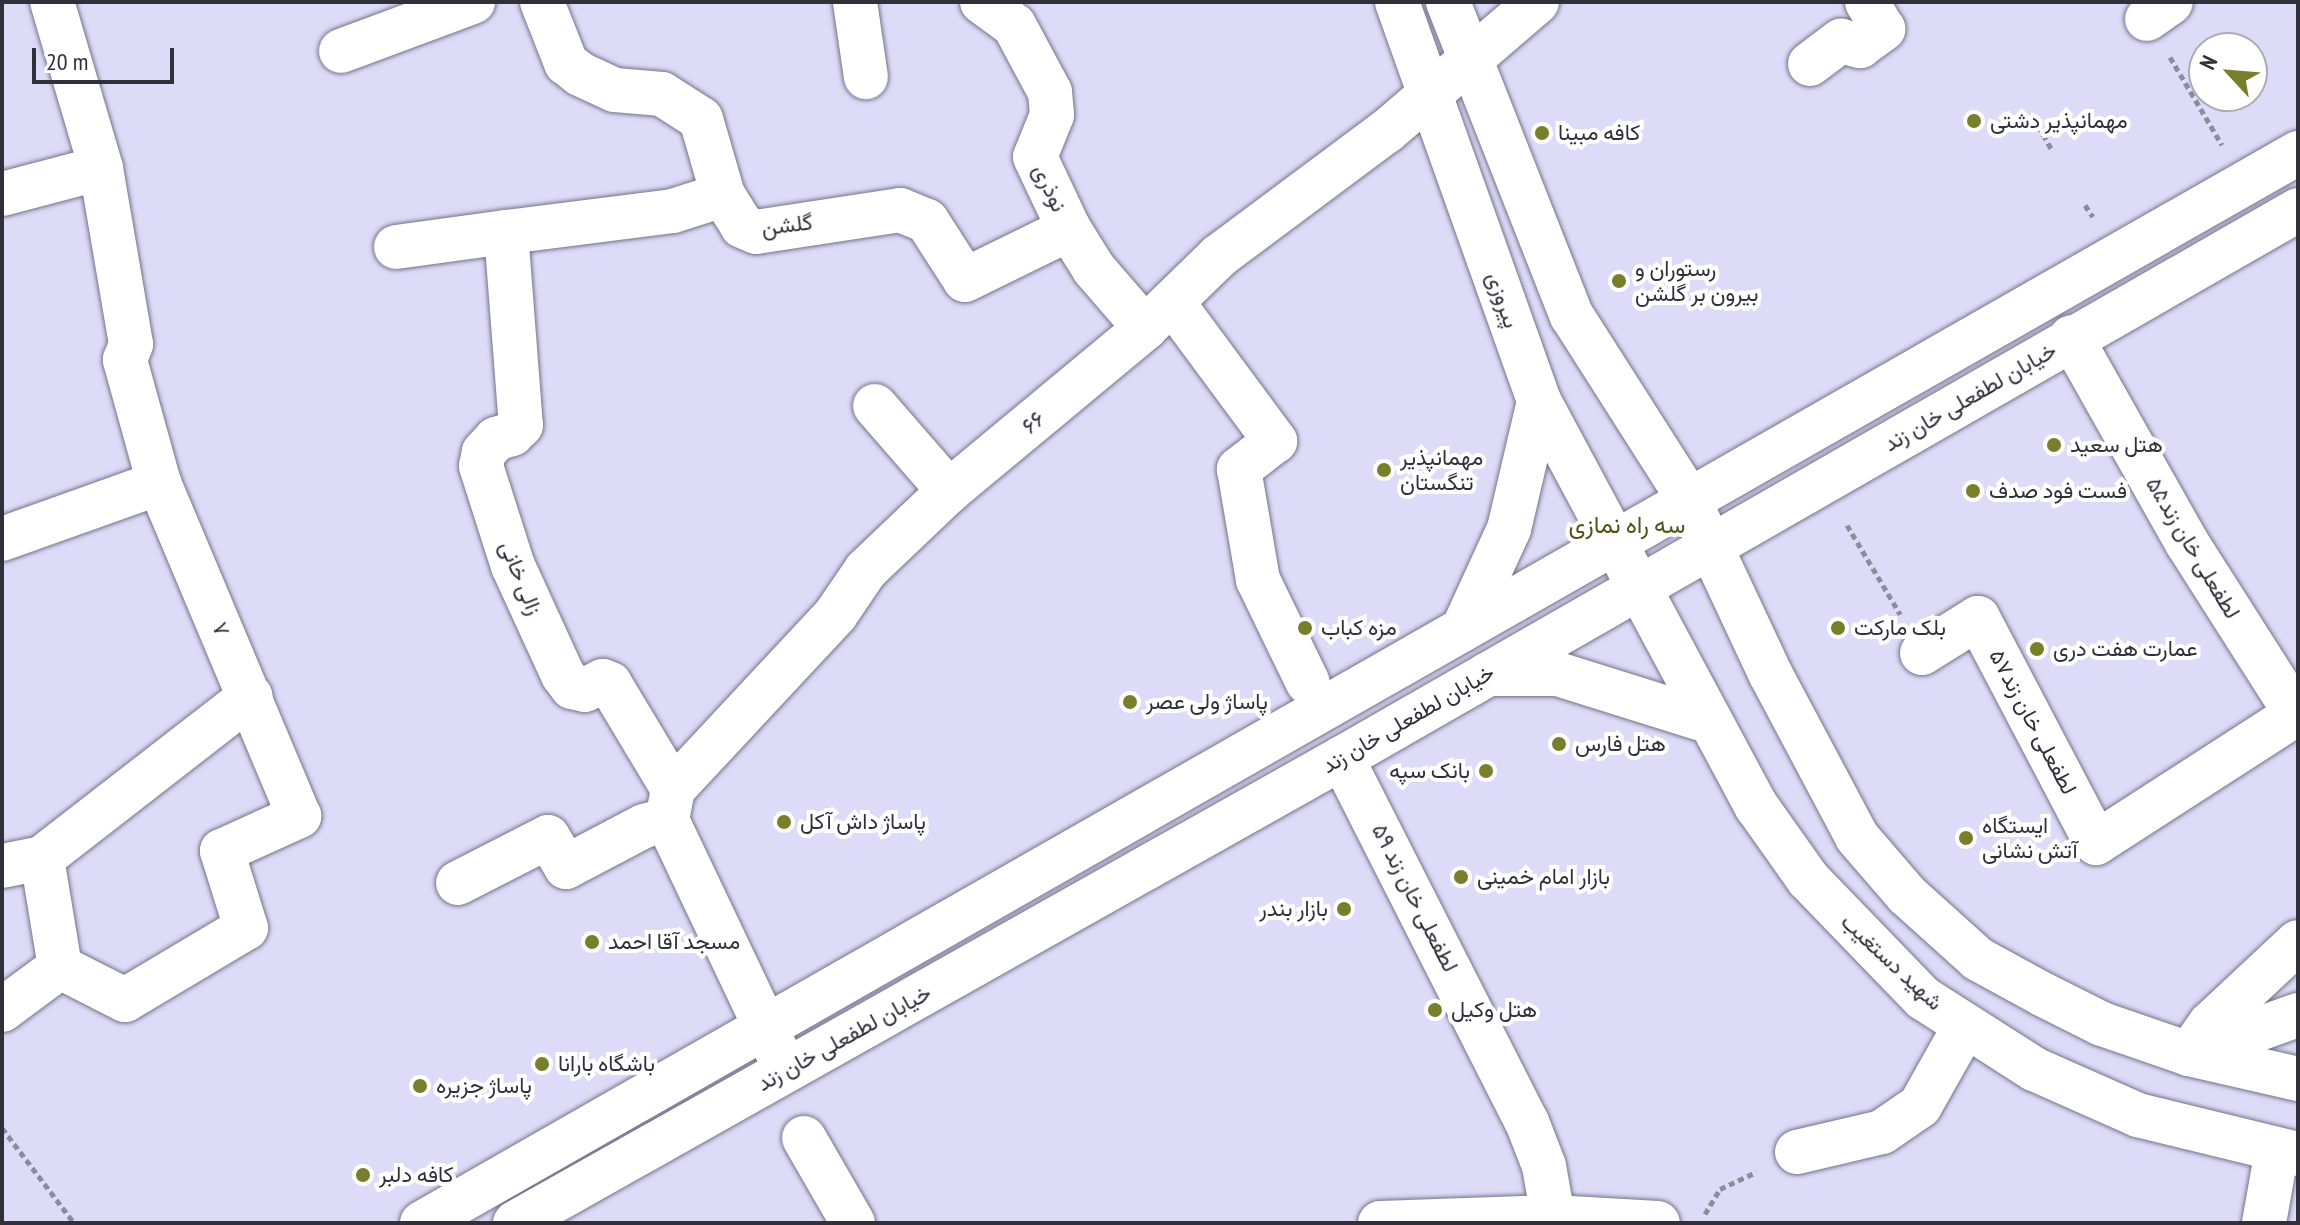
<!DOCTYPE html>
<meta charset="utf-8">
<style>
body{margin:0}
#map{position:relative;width:2300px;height:1225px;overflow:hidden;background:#dddbf7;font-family:"PT Sans Narrow",Vazirmatn,sans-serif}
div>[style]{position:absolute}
.path>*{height:5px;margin-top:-2.5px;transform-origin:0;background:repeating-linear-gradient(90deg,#8c8b9f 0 6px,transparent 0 10px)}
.roads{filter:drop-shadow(0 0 2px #75728b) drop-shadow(0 0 2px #75728b)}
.minor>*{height:44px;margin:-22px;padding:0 22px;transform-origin:22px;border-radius:22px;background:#fff}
.dots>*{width:22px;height:22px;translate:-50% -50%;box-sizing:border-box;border:4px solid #fff;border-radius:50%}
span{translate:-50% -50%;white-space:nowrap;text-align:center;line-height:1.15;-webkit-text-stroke:8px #fff;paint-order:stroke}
.poi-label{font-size:22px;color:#302f3a}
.left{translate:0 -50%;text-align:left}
.right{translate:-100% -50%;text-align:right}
.street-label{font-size:22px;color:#302f3a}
.neighbourhood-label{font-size:24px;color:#4f5318}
.frame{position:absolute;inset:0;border:4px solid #302f3a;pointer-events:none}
.north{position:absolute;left:2188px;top:32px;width:80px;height:80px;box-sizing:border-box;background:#fff;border:2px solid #acacb0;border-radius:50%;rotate:296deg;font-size:22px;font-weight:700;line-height:32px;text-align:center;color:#302f3a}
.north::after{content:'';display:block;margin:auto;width:28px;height:36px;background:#787e29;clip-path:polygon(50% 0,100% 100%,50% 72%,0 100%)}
.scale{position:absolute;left:32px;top:48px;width:142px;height:36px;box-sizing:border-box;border:4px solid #302f3a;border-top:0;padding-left:10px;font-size:24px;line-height:28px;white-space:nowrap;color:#302f3a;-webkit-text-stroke:6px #fff;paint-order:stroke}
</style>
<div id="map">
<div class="path">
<i style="left:2170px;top:57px;width:102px;rotate:59.4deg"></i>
<i style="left:2005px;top:126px;width:29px;rotate:-18deg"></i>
<i style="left:2033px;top:117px;width:38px;rotate:60deg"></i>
<i style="left:2085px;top:205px;width:14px;rotate:56deg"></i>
<i style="left:1847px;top:525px;width:104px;rotate:59.2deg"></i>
<i style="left:2px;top:1128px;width:119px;rotate:52.8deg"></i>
<i style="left:1705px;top:1214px;width:29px;rotate:-59deg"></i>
<i style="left:1720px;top:1189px;width:40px;rotate:-25deg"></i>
</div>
<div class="roads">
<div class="minor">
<i style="left:542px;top:2px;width:66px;rotate:68.5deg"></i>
<i style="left:566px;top:63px;width:18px;rotate:38deg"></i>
<i style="left:580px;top:74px;width:38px;rotate:25deg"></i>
<i style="left:615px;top:90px;width:47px;rotate:4.9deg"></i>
<i style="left:662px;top:94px;width:46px;rotate:32.7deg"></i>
<i style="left:701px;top:119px;width:79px;rotate:73.9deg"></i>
<i style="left:723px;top:195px;width:36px;rotate:58deg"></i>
<i style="left:742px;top:226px;width:15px;rotate:23deg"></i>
<i style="left:756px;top:232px;width:146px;rotate:-8.7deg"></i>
<i style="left:900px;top:210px;width:29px;rotate:22deg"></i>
<i style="left:927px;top:221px;width:70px;rotate:57.2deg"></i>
<i style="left:965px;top:280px;width:116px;rotate:-26.1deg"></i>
<i style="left:855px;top:2px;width:76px;rotate:81.7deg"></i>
<i style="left:982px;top:2px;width:39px;rotate:36deg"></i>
<i style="left:1014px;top:25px;width:76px;rotate:61.8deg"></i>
<i style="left:1050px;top:92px;width:23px;rotate:85deg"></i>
<i style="left:1052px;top:115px;width:45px;rotate:112deg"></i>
<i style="left:1035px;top:157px;width:80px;rotate:64.7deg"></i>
<i style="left:1069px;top:229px;width:47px;rotate:58deg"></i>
<i style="left:1094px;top:269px;width:78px;rotate:49.2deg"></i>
<i style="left:1397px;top:2px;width:424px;rotate:70.4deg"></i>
<i style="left:1539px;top:401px;width:461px;rotate:61.8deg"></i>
<i style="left:1757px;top:807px;width:88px;rotate:54.7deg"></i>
<i style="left:1808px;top:879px;width:165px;rotate:46deg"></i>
<i style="left:1923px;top:998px;width:132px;rotate:32.6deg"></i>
<i style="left:2034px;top:1069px;width:114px;rotate:23.9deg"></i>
<i style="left:2138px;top:1115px;width:165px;rotate:13.7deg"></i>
<i style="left:1448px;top:2px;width:338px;rotate:68.5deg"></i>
<i style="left:1572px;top:316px;width:216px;rotate:57.5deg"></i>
<i style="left:1688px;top:498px;width:195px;rotate:64.9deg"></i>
<i style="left:1771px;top:675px;width:183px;rotate:62deg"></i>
<i style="left:1857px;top:837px;width:77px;rotate:49.2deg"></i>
<i style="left:1907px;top:895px;width:96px;rotate:42deg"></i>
<i style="left:1978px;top:959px;width:73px;rotate:28.7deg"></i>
<i style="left:2042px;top:994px;width:67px;rotate:26.6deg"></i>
<i style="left:2102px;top:1024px;width:92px;rotate:19deg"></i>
<i style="left:2189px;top:1054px;width:112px;rotate:12.9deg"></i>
<i style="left:2147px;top:19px;width:29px;rotate:-35deg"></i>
<i style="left:341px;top:51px;width:141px;rotate:-20.4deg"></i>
<i style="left:1810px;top:64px;width:39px;rotate:-37deg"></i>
<i style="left:1841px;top:41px;width:20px;rotate:15deg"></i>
<i style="left:1860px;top:46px;width:29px;rotate:-36deg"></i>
<i style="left:1883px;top:29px;width:31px;rotate:-121deg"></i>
<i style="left:2px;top:194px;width:102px;rotate:-14.7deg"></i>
<i style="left:723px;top:195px;width:52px;rotate:162.3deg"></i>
<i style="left:673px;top:211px;width:168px;rotate:172.8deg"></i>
<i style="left:506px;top:232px;width:194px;rotate:85.6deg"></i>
<i style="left:521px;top:425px;width:13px;rotate:135deg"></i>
<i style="left:512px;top:434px;width:17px;rotate:163deg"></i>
<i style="left:496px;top:439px;width:18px;rotate:133deg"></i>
<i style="left:484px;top:452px;width:14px;rotate:102deg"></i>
<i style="left:481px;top:466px;width:105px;rotate:72.3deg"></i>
<i style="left:513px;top:566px;width:120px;rotate:65.4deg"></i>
<i style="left:563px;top:675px;width:15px;rotate:53deg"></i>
<i style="left:572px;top:687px;width:13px;rotate:13deg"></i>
<i style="left:585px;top:690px;width:20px;rotate:-27deg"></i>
<i style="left:603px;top:681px;width:8px;rotate:23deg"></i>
<i style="left:610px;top:684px;width:122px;rotate:59deg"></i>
<i style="left:673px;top:789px;width:32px;rotate:101deg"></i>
<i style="left:667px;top:820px;width:259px;rotate:64.6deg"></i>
<i style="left:396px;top:247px;width:111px;rotate:-7.8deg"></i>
<i style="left:1173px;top:303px;width:172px;rotate:53.5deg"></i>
<i style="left:1275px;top:441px;width:46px;rotate:142.1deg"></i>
<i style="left:1239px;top:469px;width:113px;rotate:80.3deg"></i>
<i style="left:1258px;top:580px;width:114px;rotate:64.1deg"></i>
<i style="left:875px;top:406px;width:113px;rotate:49deg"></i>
<i style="left:2px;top:539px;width:167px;rotate:-19.6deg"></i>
<i style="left:1463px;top:629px;width:110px;rotate:-65.3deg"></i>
<i style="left:1509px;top:529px;width:131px;rotate:-76.8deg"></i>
<i style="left:1922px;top:653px;width:66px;rotate:-32deg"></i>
<i style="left:1978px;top:618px;width:254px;rotate:62.3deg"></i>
<i style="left:2096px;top:843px;width:238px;rotate:-32.8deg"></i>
<i style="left:2296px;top:714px;width:203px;rotate:-122.5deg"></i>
<i style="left:2187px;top:543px;width:236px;rotate:-119.4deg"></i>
<i style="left:1488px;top:674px;width:70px"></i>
<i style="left:1558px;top:674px;width:160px;rotate:17.4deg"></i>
<i style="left:1342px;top:758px;width:408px;rotate:63.1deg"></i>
<i style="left:1527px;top:1122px;width:47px;rotate:68.9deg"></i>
<i style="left:1544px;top:1166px;width:52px;rotate:80deg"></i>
<i style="left:673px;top:789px;width:239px;rotate:-47deg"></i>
<i style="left:836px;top:614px;width:53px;rotate:-55.7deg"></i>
<i style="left:866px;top:570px;width:115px;rotate:-43.6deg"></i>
<i style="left:949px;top:491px;width:255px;rotate:-39.7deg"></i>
<i style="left:1145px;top:328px;width:103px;rotate:-44.2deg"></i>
<i style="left:1219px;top:256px;width:209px;rotate:-36.7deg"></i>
<i style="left:1387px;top:131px;width:198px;rotate:-40.7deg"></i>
<i style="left:2px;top:866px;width:41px;rotate:-11.3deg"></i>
<i style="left:458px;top:883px;width:101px;rotate:-27.1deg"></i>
<i style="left:548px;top:837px;width:35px;rotate:59deg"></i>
<i style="left:566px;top:867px;width:88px;rotate:-27.7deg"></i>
<i style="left:644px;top:826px;width:24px;rotate:-15deg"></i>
<i style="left:60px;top:967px;width:110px;rotate:-99.4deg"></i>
<i style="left:42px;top:858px;width:264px;rotate:-37.8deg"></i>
<i style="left:2px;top:1010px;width:72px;rotate:-36.6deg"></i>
<i style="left:60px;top:967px;width:73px;rotate:26.9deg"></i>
<i style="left:125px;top:1000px;width:141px;rotate:-30.8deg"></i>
<i style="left:246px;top:928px;width:81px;rotate:-107.3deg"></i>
<i style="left:222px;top:851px;width:85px;rotate:-24.4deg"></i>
<i style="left:299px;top:816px;width:361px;rotate:-112.8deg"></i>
<i style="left:159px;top:483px;width:128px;rotate:-105.5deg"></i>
<i style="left:125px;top:360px;width:17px;rotate:-69deg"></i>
<i style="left:131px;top:344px;width:179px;rotate:-99.7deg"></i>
<i style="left:101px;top:168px;width:173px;rotate:-106.4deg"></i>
<i style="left:2189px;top:1054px;width:37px;rotate:-55deg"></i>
<i style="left:2210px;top:1024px;width:120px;rotate:-43deg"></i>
<i style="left:2189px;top:1054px;width:116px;rotate:-19.7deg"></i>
<i style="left:804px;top:1138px;width:98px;rotate:60deg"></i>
<i style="left:1797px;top:1152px;width:87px;rotate:-13.2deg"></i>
<i style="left:1882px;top:1132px;width:46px;rotate:-34.4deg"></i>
<i style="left:1920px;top:1106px;width:92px;rotate:-60.6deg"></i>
<i style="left:422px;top:1223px;width:2160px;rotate:-29.7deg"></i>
<i style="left:515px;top:1223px;width:949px;rotate:-29.35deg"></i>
<i style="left:1342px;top:758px;width:1102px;rotate:-29.82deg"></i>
<i style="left:1380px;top:1223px;width:173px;rotate:-2deg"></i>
<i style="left:1553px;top:1217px;width:105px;rotate:3.3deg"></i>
<i style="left:2264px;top:1223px;width:74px;rotate:-79.9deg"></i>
</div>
</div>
<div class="dots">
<i style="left:1974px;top:121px;background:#787e29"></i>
<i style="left:1542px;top:133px;background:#787e29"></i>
<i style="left:1619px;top:281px;background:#787e29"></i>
<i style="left:2054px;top:445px;background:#787e29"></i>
<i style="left:1384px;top:470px;background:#787e29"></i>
<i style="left:1973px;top:491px;background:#787e29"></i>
<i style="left:1305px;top:628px;background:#787e29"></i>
<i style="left:1838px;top:628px;background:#787e29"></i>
<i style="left:2037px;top:649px;background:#787e29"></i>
<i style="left:1130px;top:702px;background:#787e29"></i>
<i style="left:1559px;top:744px;background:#787e29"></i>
<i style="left:1486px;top:771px;background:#787e29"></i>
<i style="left:784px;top:822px;background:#787e29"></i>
<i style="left:1966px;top:838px;background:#787e29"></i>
<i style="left:1461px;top:877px;background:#787e29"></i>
<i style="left:1344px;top:909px;background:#787e29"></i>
<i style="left:592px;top:942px;background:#787e29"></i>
<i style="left:1435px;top:1010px;background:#787e29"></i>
<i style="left:542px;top:1064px;background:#787e29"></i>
<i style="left:420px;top:1086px;background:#787e29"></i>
<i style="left:363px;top:1175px;background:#787e29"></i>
</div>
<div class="poi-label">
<span class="left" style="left:1990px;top:121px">مهمانپذیر دشتی</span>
<span class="left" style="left:1558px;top:133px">کافه مبینا</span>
<span class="left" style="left:1635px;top:281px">رستوران و<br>بیرون بر گلشن</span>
<span class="left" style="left:2070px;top:445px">هتل سعيد</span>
<span class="left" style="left:1400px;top:470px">مهمانپذیر<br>تنگستان</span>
<span class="left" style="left:1989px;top:491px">فست فود صدف</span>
<span class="left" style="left:1321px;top:628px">مزه کباب</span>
<span class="left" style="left:1854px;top:628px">بلک مارکت</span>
<span class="left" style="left:2053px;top:649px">عمارت هفت دری</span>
<span class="left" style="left:1146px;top:702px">پاساژ ولی عصر</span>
<span class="left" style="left:1575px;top:744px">هتل فارس</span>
<span class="right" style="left:1470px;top:771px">بانک سپه</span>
<span class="left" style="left:800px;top:822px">پاساژ داش آکل</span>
<span class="left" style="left:1982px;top:838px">ایستگاه<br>آتش نشانی</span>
<span class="left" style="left:1477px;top:877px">بازار امام خمینی</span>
<span class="right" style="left:1328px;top:909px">بازار بندر</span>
<span class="left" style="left:608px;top:942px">مسجد آقا احمد</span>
<span class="left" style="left:1451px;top:1010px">هتل وکیل</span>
<span class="left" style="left:558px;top:1064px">باشگاه بارانا</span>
<span class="left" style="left:436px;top:1086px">پاساژ جزیره</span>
<span class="left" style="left:379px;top:1175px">کافه دلبر</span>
</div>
<div class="street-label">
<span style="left:1050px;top:188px;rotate:65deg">نوذری</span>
<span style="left:787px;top:225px;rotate:-7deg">گلشن</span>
<span style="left:1503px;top:300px;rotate:71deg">پیروزی</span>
<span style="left:1970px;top:397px;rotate:-30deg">خیابان لطفعلی خان زند</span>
<span style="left:1033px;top:422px;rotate:-40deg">۶۶</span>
<span style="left:2193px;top:548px;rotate:59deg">لطفعلی خان زند۵۵</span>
<span style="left:521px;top:578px;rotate:68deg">زالی خانی</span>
<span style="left:221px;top:629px;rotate:69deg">۷</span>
<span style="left:1408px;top:719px;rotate:-30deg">خیابان لطفعلی خان زند</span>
<span style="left:2033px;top:722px;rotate:62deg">لطفعلی خان زند۵۷</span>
<span style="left:1415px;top:898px;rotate:63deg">لطفعلی خان زند ۵۹</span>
<span style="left:1892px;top:962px;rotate:43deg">شهید دستغیب</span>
<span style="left:844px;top:1038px;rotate:-29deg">خیابان لطفعلی خان زند</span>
</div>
<div class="neighbourhood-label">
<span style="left:1627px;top:525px">سه راه نمازی</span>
</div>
<div class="frame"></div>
<div class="north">N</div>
<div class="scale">20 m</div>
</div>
